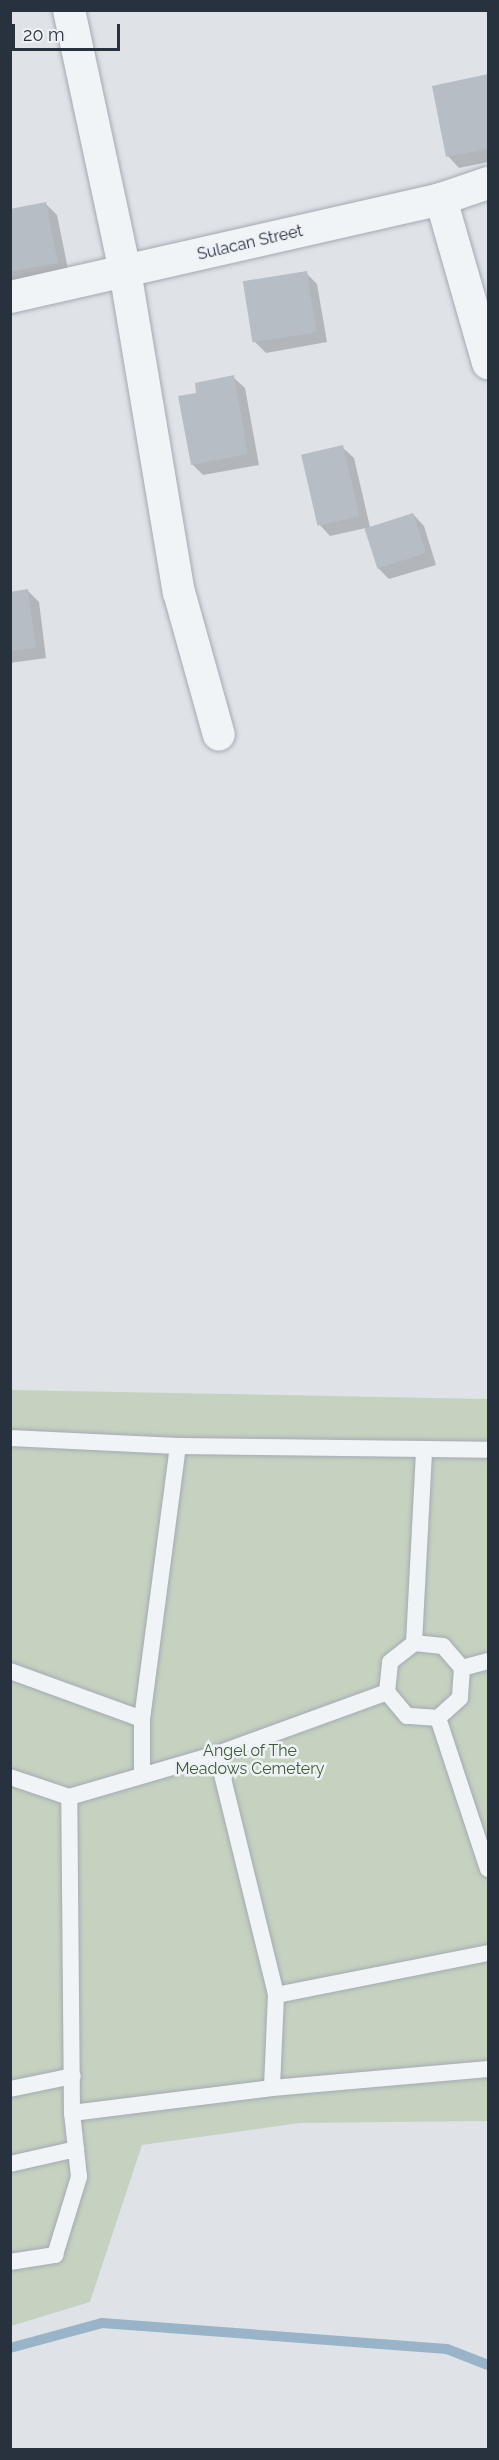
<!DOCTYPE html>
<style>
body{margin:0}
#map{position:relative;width:499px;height:2460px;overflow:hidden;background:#dfe3e8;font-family:Raleway,sans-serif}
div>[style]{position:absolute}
.green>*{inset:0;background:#c6d2c0}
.shadow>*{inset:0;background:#0003}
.stream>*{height:10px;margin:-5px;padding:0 5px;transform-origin:5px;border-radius:5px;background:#99b3c9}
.building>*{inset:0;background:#b6bdc5;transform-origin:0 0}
.roads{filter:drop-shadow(0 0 2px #a4aab2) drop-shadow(0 0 2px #a4aab2)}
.lane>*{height:16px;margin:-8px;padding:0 8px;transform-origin:8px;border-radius:8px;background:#f1f4f6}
.street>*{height:32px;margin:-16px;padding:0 16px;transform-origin:16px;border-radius:16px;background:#f1f4f6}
span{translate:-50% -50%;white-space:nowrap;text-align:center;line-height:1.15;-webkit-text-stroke:5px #eef2f6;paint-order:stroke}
.street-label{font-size:16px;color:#28323f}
.park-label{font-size:16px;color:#3e5b35}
.frame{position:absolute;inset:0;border:12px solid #28323f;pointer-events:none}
.scale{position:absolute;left:12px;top:24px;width:108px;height:27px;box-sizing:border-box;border:3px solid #28323f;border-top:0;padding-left:8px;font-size:18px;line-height:21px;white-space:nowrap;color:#28323f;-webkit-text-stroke:4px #eef2f6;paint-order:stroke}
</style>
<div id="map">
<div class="green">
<i style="clip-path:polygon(11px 1390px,488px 1399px,488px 2121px,300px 2123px,142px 2145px,90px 2302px,11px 2326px)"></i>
</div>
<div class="shadow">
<i style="clip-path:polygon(488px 76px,488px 162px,459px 168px,448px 156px,433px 87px)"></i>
<i style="clip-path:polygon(46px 204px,57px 215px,69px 274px,10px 285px,10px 210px)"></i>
<i style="clip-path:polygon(306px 273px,317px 284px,327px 342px,266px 353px,255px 342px)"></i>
<i style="clip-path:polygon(233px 377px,245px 388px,259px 465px,203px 475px,192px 464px,198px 394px)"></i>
<i style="clip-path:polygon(342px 447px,354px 458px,370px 527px,413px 514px,424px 526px,436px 565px,389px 579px,378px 568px,366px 528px,330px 536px,319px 524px)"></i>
<i style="clip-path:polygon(28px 591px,39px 602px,46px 658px,10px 663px,10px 593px)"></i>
</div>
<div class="stream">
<i style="left:10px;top:2348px;width:95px;rotate:-15.2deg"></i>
<i style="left:102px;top:2323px;width:346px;rotate:4.3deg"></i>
<i style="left:447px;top:2349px;width:44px;rotate:21.3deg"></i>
</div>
<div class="building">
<i style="clip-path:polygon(488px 74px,488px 149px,446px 157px,432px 86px)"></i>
<i style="clip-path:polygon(46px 202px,58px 263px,10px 272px,10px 209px)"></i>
<i style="left:307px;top:271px;width:62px;height:65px;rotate:81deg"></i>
<i style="clip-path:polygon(234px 375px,248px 454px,191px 465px,178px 396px,196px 393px,195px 383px)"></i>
<i style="left:343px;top:445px;width:73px;height:43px;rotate:77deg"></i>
<i style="left:413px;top:513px;width:42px;height:51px;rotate:72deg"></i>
<i style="clip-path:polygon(28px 589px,36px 648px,10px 651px,10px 592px)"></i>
</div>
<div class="roads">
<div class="lane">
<i style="left:10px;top:1438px;width:168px;rotate:2.7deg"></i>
<i style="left:178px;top:1446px;width:310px;rotate:0.7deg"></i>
<i style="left:414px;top:1643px;width:29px;rotate:6deg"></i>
<i style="left:443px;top:1646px;width:29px;rotate:49deg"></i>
<i style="left:462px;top:1668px;width:30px;rotate:94deg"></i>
<i style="left:460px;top:1698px;width:30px;rotate:138deg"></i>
<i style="left:438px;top:1718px;width:31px;rotate:-176deg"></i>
<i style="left:407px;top:1716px;width:31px;rotate:-130deg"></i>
<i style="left:387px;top:1692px;width:30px;rotate:-84deg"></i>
<i style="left:390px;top:1662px;width:31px;rotate:-38deg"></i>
<i style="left:414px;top:1643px;width:193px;rotate:-87deg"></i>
<i style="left:462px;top:1668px;width:27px;rotate:-15deg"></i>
<i style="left:10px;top:1671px;width:140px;rotate:20deg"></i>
<i style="left:438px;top:1718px;width:159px;rotate:71.7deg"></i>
<i style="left:217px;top:1754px;width:248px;rotate:76.2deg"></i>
<i style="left:276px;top:1995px;width:93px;rotate:92.5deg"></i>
<i style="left:142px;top:1775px;width:56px;rotate:-90deg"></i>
<i style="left:142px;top:1719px;width:275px;rotate:-82.5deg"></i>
<i style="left:10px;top:1777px;width:62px;rotate:18.7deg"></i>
<i style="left:69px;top:1797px;width:154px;rotate:-16.2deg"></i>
<i style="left:217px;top:1754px;width:181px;rotate:-20deg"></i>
<i style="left:276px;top:1995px;width:216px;rotate:-11.2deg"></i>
<i style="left:10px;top:2089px;width:64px;rotate:-11.7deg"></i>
<i style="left:72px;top:2113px;width:202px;rotate:-7.1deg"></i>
<i style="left:272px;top:2088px;width:217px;rotate:-5deg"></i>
<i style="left:10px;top:2164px;width:68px;rotate:-12.8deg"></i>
<i style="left:10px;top:2262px;width:46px;rotate:-8.8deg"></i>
<i style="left:55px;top:2255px;width:82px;rotate:-72.9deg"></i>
<i style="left:79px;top:2177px;width:64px;rotate:-96.2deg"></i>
<i style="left:72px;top:2113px;width:316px;rotate:-90.5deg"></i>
</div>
<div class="street">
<i style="left:69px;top:10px;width:267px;rotate:77.9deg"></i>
<i style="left:125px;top:271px;width:326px;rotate:80.5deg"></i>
<i style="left:179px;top:592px;width:148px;rotate:74.4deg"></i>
<i style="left:441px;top:199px;width:171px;rotate:74deg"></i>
<i style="left:10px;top:297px;width:442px;rotate:-12.8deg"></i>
<i style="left:441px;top:199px;width:50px;rotate:-18.8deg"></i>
</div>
</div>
<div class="street-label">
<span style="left:250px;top:243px;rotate:-13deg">Sulacan Street</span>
</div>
<div class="park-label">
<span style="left:250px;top:1760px">Angel of The<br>Meadows Cemetery</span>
</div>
<div class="frame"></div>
<div class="scale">20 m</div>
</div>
